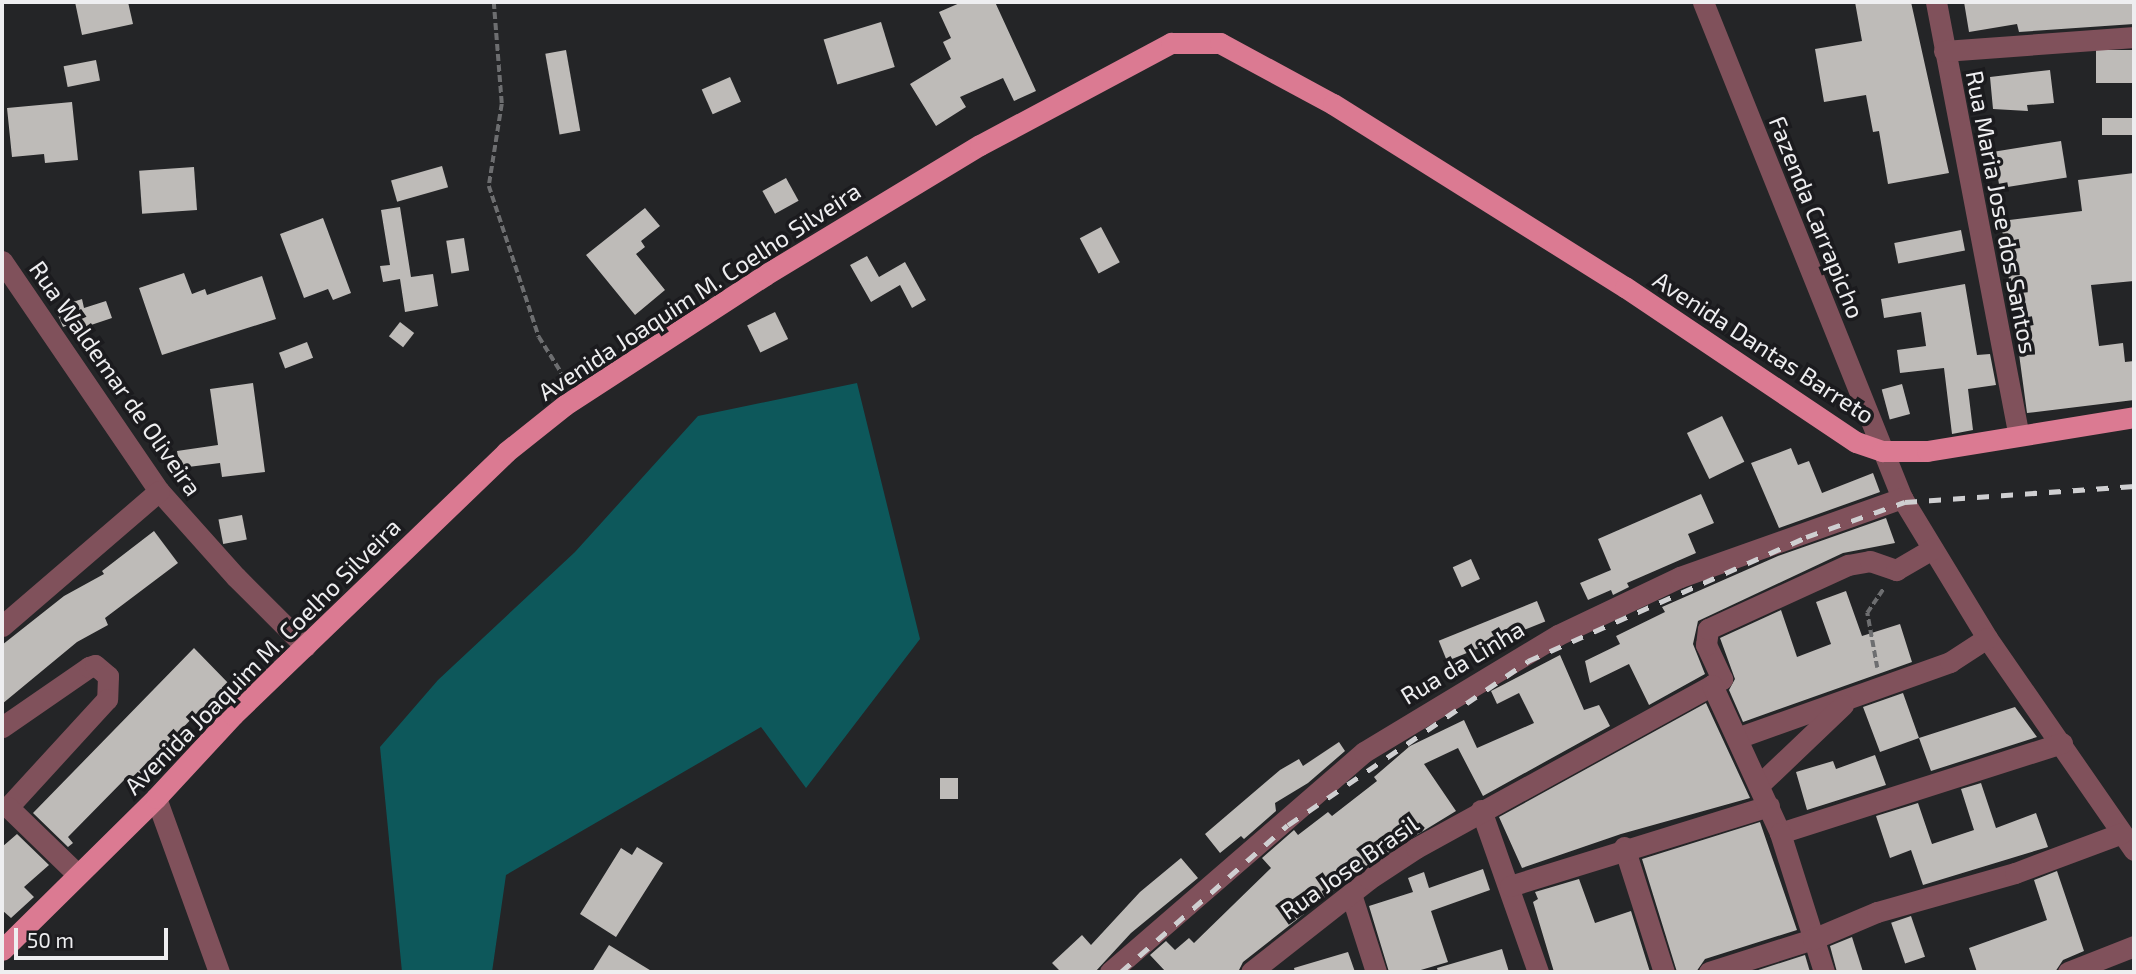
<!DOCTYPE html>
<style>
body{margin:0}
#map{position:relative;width:2136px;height:974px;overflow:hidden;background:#242527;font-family:"Exo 2",sans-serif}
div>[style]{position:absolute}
.water>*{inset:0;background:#0d585b}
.building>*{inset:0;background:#bebbb8;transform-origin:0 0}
.path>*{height:3.5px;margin-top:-1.75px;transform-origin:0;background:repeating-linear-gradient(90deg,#6d6e70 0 7px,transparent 0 10.5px)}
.minor>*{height:21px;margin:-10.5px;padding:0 10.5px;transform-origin:10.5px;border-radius:10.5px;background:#80515b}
.major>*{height:21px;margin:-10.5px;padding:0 10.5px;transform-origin:10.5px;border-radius:10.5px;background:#db7a92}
.rail>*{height:5px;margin-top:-2.5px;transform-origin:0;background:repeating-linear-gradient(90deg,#cfcfd1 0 12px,transparent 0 24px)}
span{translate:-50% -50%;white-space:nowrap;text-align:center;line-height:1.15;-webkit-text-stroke:7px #1b1b1e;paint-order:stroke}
.street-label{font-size:24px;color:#eeeef0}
.frame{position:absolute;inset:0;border:4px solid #eeeef0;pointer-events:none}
.scale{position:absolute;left:14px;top:928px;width:154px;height:32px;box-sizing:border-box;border:4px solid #eeeef0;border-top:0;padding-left:9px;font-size:21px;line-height:24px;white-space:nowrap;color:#eeeef0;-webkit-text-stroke:5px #1b1b1e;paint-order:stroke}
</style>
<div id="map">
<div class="water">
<i style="clip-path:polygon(857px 383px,920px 639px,806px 788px,761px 727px,506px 875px,492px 972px,402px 972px,380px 747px,438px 680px,575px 552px,698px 416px)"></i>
</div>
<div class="building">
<i style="clip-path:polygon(75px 2px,128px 2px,133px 24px,82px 35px)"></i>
<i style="clip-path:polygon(962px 2px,995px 2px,1036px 91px,1014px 101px,1003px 78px,960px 97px,966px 107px,936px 126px,910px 84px,951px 59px,943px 42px,951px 38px,939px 12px)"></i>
<i style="clip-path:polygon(1855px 2px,1911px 2px,1949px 173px,1888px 184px,1879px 131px,1873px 132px,1866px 95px,1824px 102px,1815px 49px,1862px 41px)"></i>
<i style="clip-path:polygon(1964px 2px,2134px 2px,2134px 24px,2019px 32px,2017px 24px,1969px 32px)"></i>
<i style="left:881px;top:22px;width:47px;height:60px;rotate:73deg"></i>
<i style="left:566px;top:50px;width:82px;height:21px;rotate:80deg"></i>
<i style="left:2134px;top:50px;width:33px;height:38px;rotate:90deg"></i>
<i style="left:96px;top:60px;width:21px;height:33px;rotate:79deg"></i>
<i style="clip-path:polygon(2050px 70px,2054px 103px,2027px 105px,2028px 111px,1993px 109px,1990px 77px)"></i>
<i style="left:730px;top:77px;width:27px;height:31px;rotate:66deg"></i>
<i style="clip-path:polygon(72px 102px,78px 160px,45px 163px,44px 154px,12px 157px,7px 108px)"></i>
<i style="left:2134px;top:118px;width:17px;height:32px;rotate:90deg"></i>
<i style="left:2061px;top:141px;width:37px;height:68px;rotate:81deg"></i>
<i style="left:442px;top:166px;width:22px;height:53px;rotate:74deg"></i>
<i style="left:194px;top:167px;width:43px;height:55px;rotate:86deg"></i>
<i style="clip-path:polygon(2134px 173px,2134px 281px,2091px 285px,2099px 346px,2123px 343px,2125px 362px,2134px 361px,2134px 400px,2027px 413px,2001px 221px,2082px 211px,2078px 180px)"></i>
<i style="left:786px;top:178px;width:26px;height:27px;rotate:61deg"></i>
<i style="clip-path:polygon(400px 207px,411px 277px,433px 274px,438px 306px,405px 312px,400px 279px,383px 282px,380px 266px,390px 265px,381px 210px)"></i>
<i style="clip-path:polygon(645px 208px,660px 226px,641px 241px,645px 247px,636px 254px,665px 290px,635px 315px,586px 255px)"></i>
<i style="clip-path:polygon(323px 218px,351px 293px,333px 300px,328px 289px,304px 298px,280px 234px)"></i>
<i style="left:1101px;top:227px;width:40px;height:24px;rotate:62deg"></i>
<i style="left:1961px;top:230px;width:21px;height:68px;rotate:79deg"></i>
<i style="left:464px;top:238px;width:33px;height:18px;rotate:81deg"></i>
<i style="clip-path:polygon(867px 256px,879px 277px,905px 262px,926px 300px,912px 308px,900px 285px,871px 302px,850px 265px)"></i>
<i style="clip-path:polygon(184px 273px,192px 294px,205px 289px,207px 295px,262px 276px,276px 319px,162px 355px,139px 288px)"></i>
<i style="clip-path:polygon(1965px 284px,1977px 355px,1990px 354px,1996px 385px,1968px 389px,1973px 430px,1952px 434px,1944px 368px,1900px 373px,1897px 350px,1926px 346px,1921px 312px,1884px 318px,1881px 299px)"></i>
<i style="clip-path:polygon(82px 299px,84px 308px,106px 301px,112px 318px,73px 331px,71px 324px,63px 327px,55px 308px)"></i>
<i style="left:775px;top:312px;width:30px;height:31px;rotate:64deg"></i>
<i style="left:400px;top:322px;width:18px;height:18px;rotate:38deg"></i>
<i style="left:307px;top:342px;width:17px;height:30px;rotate:69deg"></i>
<i style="clip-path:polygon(253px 383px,265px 472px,222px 477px,220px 463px,180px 468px,177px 451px,218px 445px,210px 389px)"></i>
<i style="left:1902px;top:384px;width:31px;height:21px;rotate:75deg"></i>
<i style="left:1722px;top:416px;width:51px;height:39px;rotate:64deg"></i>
<i style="clip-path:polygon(1791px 448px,1798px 465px,1809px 461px,1822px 493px,1873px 473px,1880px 492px,1779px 528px,1751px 463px)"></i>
<i style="clip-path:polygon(1701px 494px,1714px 523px,1688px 534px,1696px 553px,1627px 583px,1629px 587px,1613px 595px,1611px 590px,1588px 600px,1580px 583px,1611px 570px,1598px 539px)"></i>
<i style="left:242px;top:515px;width:25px;height:24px;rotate:79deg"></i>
<i style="clip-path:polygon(1886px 518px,1895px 543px,1843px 553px,1698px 621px,1693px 644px,1705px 674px,1649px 705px,1629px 664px,1590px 683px,1585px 661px,1620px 644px,1616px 636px,1665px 612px,1662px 607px,1778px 556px)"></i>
<i style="clip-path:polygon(154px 531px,178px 563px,105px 618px,108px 625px,77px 642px,2px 704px,2px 645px,64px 596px,104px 574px,102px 571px)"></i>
<i style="left:1471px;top:559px;width:22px;height:20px;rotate:66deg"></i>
<i style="clip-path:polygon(1846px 591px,1862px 636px,1900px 624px,1912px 662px,1743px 722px,1729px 690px,1735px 679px,1720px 638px,1781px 610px,1797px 657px,1831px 644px,1816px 602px)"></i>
<i style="left:1537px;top:601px;width:22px;height:106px;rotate:68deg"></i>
<i style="clip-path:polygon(194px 648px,232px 687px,201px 717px,197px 713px,151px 761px,159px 768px,142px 787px,129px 775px,68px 837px,73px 843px,68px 847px,33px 813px)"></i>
<i style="clip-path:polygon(1560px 655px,1584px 710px,1599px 705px,1610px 726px,1483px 796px,1458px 748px,1424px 764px,1456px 811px,1361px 869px,1243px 962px,1238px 972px,1166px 972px,1150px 955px,1166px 941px,1175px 950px,1189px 938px,1194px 943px,1271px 868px,1262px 858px,1294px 830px,1298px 835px,1328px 812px,1332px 816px,1377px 781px,1374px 777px,1410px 746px,1464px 720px,1477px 748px,1534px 723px,1519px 693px,1497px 704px,1491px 691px)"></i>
<i style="clip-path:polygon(1903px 693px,1919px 738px,2015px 707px,2037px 737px,1931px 771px,1919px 738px,1880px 752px,1863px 707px)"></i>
<i style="clip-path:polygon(1706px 703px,1750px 798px,1621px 834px,1522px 868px,1499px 817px)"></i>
<i style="clip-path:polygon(1339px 742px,1345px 751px,1308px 783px,1275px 803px,1276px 811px,1244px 839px,1241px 836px,1220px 853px,1205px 834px,1280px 770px,1299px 759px,1303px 766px)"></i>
<i style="clip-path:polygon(1875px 755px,1886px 785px,1807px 810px,1796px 772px,1833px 761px,1836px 769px)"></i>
<i style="left:940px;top:778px;width:18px;height:21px"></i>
<i style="clip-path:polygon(1981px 783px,1996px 828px,2036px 813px,2048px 847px,1923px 885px,1911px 850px,1890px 858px,1876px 816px,1918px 803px,1932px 844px,1974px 830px,1961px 789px)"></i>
<i style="clip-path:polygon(1760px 822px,1797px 930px,1705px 959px,1696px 972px,1677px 972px,1642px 859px)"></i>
<i style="clip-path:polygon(17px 834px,49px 865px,24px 887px,34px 897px,11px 918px,2px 910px,2px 847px)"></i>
<i style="clip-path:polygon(637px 847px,663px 863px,616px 937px,580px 914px,621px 848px,632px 855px)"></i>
<i style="clip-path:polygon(1181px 858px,1198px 878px,1131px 933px,1095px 972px,1061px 972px,1052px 963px,1082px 935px,1091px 945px,1140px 892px)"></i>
<i style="clip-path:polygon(1483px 869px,1490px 890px,1431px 911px,1448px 962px,1414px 972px,1389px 972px,1369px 906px,1413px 892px,1408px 878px,1424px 872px,1429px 888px)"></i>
<i style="clip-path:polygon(2057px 871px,2084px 951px,2063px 960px,2055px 972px,1977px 972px,1969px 948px,2047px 920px,2034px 880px)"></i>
<i style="clip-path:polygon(1579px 879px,1595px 923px,1631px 911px,1650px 972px,1554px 972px,1533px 902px,1538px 899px,1535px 892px)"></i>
<i style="left:1911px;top:916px;width:43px;height:21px;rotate:71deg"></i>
<i style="clip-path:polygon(1852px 937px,1863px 972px,1837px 972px,1830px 946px)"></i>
<i style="clip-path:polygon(609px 945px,653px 972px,592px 972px)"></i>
<i style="clip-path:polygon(1502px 949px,1509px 972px,1438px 972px,1437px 968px)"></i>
<i style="clip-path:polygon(1348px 952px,1355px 972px,1295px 972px,1294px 968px)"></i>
<i style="clip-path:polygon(1805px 955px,1810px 972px,1752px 972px)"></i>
</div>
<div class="path">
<i style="left:494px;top:2px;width:102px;rotate:85.5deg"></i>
<i style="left:502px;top:104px;width:83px;rotate:99deg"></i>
<i style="left:489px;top:186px;width:159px;rotate:71.7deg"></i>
<i style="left:539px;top:337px;width:51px;rotate:57.9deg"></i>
<i style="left:1877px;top:668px;width:56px;rotate:-100.3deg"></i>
<i style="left:1867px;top:613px;width:30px;rotate:-56deg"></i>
</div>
<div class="minor">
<i style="left:1703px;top:2px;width:534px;rotate:68.14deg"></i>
<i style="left:1902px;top:498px;width:164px;rotate:58.7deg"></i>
<i style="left:1987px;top:638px;width:258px;rotate:55.3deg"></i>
<i style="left:1936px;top:2px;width:439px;rotate:79.2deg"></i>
<i style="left:1944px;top:51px;width:191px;rotate:-4.2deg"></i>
<i style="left:2px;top:261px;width:278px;rotate:55.7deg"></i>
<i style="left:159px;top:491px;width:115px;rotate:48.2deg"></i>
<i style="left:236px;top:577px;width:98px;rotate:45deg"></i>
<i style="left:2px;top:626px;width:207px;rotate:-40.7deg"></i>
<i style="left:1712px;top:685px;width:12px;rotate:-31deg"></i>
<i style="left:1722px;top:679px;width:38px;rotate:-115deg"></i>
<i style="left:1706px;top:645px;width:16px;rotate:-83deg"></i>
<i style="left:1708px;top:629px;width:154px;rotate:-24.6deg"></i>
<i style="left:1848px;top:565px;width:22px;rotate:-10deg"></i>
<i style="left:1870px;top:561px;width:28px;rotate:19deg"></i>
<i style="left:1896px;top:570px;width:42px;rotate:-30.3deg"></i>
<i style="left:2px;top:727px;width:106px;rotate:-34.6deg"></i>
<i style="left:89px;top:667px;width:6px;rotate:-18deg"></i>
<i style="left:95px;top:665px;width:17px;rotate:40deg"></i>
<i style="left:108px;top:676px;width:23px;rotate:92deg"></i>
<i style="left:107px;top:699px;width:147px;rotate:132.5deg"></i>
<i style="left:8px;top:807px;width:95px;rotate:44.1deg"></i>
<i style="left:1737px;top:738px;width:226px;rotate:-19.6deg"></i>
<i style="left:1950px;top:662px;width:44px;rotate:-33deg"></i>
<i style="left:1759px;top:785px;width:116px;rotate:-43.6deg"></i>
<i style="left:156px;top:798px;width:185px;rotate:70.1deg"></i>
<i style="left:1481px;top:810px;width:172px;rotate:70.6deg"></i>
<i style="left:1780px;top:833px;width:296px;rotate:-17.7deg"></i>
<i style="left:1624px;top:847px;width:131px;rotate:72.3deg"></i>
<i style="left:1510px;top:886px;width:271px;rotate:-17.2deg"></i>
<i style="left:1351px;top:894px;width:82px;rotate:72.2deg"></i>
<i style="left:1110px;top:972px;width:336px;rotate:-40.9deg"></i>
<i style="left:1364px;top:752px;width:227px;rotate:-31.1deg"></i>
<i style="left:1558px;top:635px;width:135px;rotate:-25.4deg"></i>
<i style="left:1680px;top:577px;width:236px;rotate:-19.6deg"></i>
<i style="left:1251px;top:972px;width:150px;rotate:-38.2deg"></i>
<i style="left:1369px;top:879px;width:56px;rotate:-33.4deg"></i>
<i style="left:1416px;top:848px;width:338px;rotate:-28.8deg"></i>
<i style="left:1712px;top:685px;width:163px;rotate:65.3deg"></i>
<i style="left:1780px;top:833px;width:146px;rotate:72.4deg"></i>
<i style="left:1709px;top:972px;width:109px;rotate:-17.6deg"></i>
<i style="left:1813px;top:939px;width:69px;rotate:-22.9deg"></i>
<i style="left:1877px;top:912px;width:143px;rotate:-15.8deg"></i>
<i style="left:2015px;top:873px;width:114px;rotate:-20.5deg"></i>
<i style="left:2068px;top:972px;width:71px;rotate:-21.5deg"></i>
</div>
<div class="major">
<i style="left:2px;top:950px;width:216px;rotate:-44.6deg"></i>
<i style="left:156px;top:798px;width:113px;rotate:-47.1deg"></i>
<i style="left:233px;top:715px;width:379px;rotate:-43.9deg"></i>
<i style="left:506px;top:452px;width:75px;rotate:-38.5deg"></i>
<i style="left:565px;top:405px;width:239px;rotate:-33deg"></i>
<i style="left:765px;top:275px;width:251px;rotate:-31.2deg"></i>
<i style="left:980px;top:145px;width:217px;rotate:-28.1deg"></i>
<i style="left:1171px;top:43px;width:49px"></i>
<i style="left:1220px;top:43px;width:128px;rotate:28.4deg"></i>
<i style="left:1333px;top:104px;width:345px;rotate:32.1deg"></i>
<i style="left:1625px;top:287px;width:278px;rotate:33.9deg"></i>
<i style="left:1856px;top:442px;width:28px;rotate:19deg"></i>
<i style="left:1882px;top:451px;width:45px"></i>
<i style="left:1927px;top:451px;width:210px;rotate:-9.3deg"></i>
</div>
<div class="rail">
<i style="left:1121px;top:972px;width:222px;rotate:-41.4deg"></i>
<i style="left:1288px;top:825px;width:291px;rotate:-34.3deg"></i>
<i style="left:1528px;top:661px;width:304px;rotate:-24deg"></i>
<i style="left:1806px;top:537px;width:105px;rotate:-19.5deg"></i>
<i style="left:1905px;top:502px;width:230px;rotate:-4deg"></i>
</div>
<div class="street-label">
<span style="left:2002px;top:212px;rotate:79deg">Rua Maria Jose dos Santos</span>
<span style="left:1817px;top:217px;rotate:68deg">Fazenda Carrapicho</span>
<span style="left:699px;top:291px;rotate:-33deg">Avenida Joaquim M. Coelho Silveira</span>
<span style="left:1764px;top:347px;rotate:33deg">Avenida Dantas Barreto</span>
<span style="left:116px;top:378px;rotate:55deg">Rua Waldemar de Oliveira</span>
<span style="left:262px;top:656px;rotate:-45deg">Avenida Joaquim M. Coelho Silveira</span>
<span style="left:1462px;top:662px;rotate:-31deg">Rua da Linha</span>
<span style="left:1349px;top:867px;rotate:-35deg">Rua Jose Brasil</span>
</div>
<div class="frame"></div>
<div class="scale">50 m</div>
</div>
